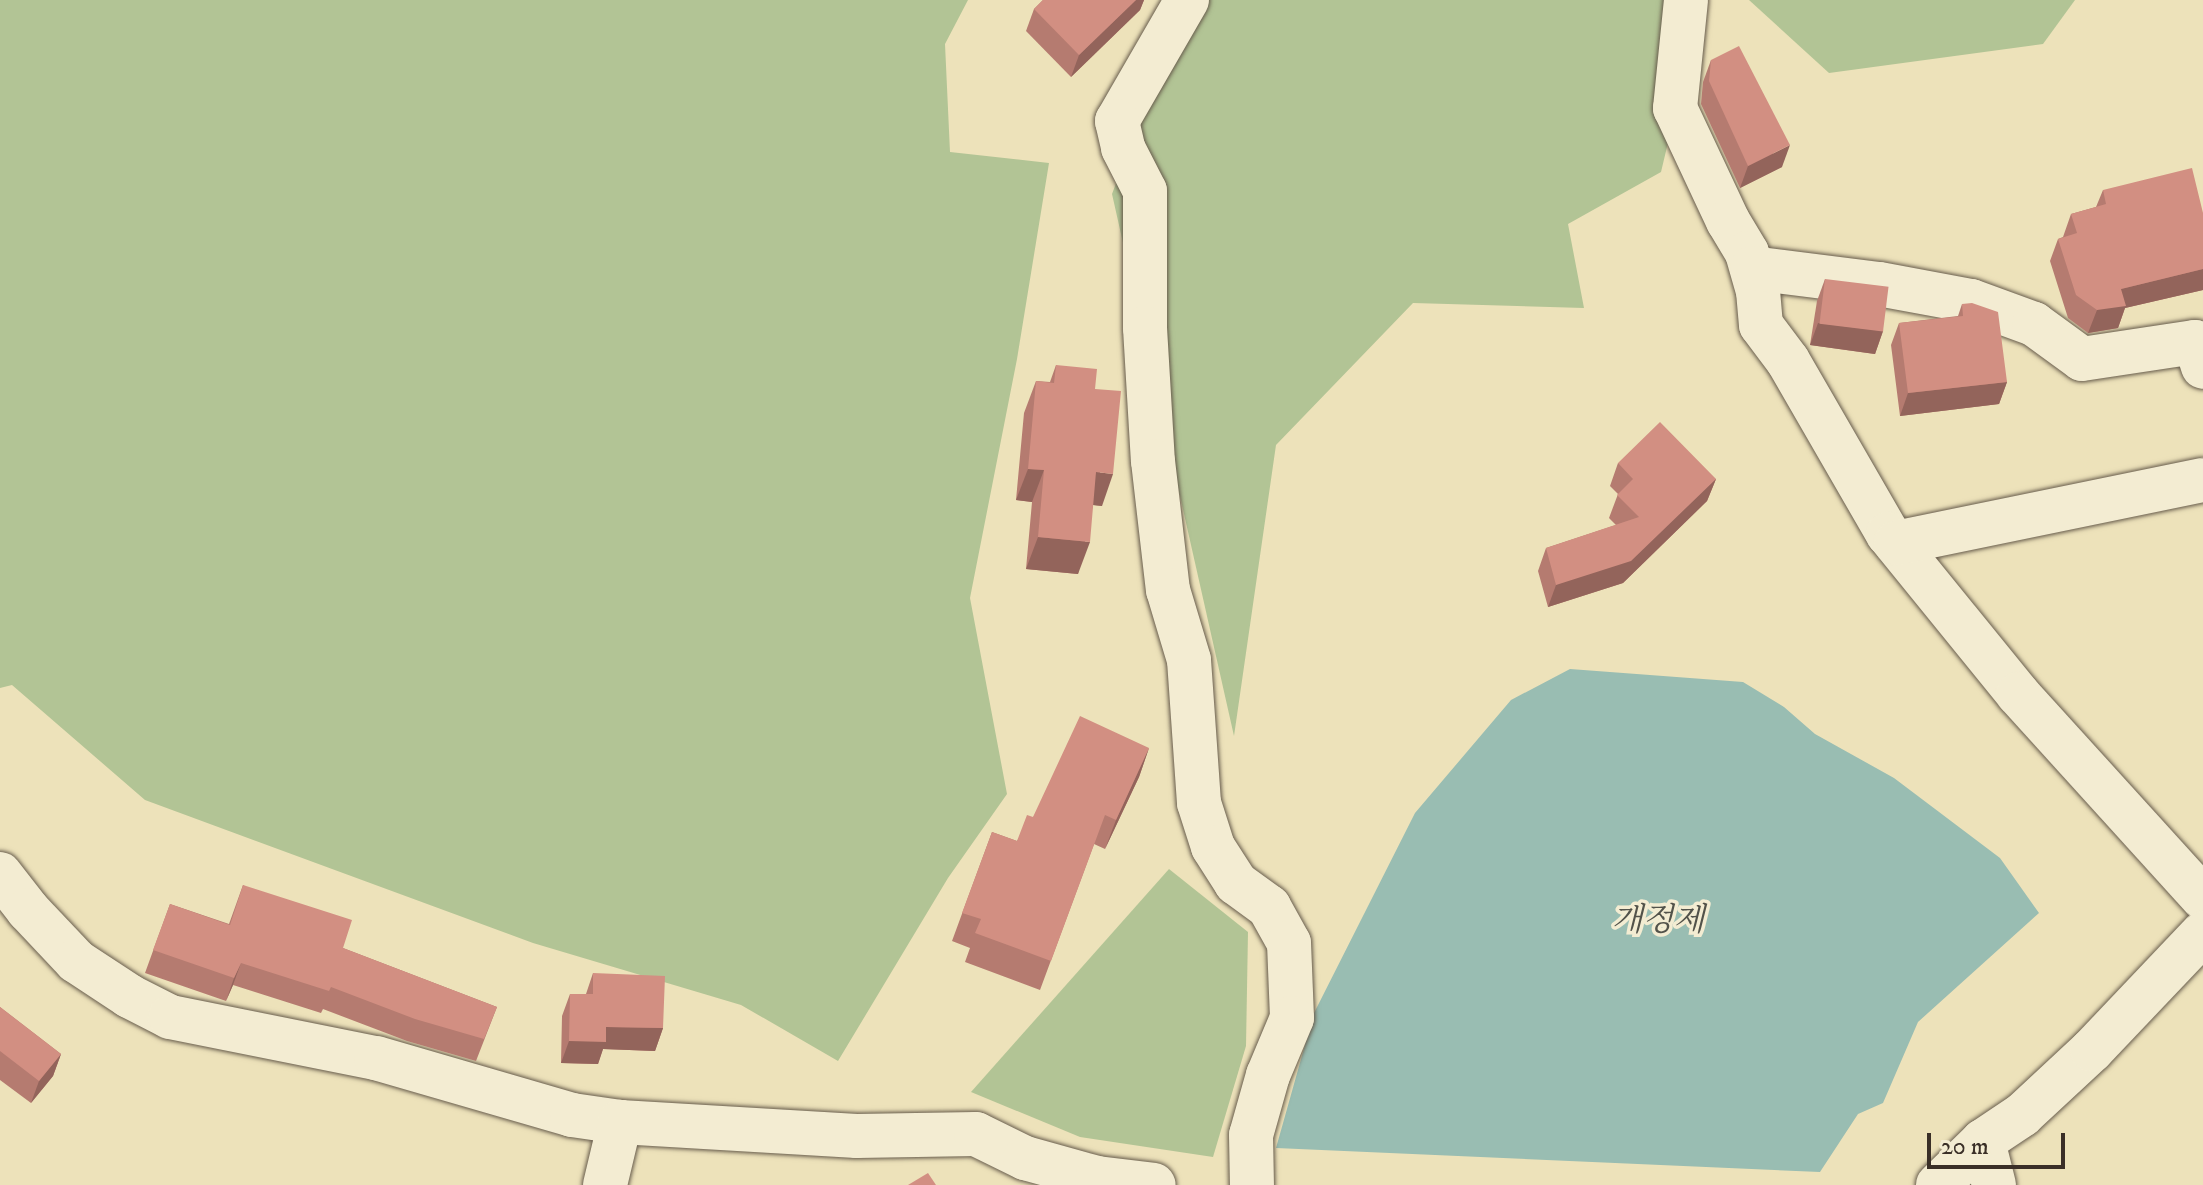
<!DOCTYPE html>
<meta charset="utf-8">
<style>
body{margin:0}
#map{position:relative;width:2203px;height:1185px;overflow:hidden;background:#ede2ba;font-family:"IM FELL DW Pica","Noto Serif KR",serif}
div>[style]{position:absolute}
.green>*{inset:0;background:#b2c495}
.water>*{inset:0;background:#99bdb2}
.roads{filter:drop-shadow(0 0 2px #675c4c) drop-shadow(0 0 2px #675c4c)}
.minor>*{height:44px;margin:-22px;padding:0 22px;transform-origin:22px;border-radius:22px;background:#f3ecd2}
.wall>*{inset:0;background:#b57b70}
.shaded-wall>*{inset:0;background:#93645b}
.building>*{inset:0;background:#d28f82;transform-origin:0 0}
span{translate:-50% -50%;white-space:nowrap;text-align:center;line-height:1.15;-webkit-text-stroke:7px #f3ecd2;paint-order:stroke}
.water-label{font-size:32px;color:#52524a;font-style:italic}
.scale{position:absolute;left:1927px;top:1133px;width:138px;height:36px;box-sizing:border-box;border:4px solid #3a2f27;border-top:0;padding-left:10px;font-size:24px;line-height:28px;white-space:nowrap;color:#3a2f27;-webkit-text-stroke:6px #f3ecd2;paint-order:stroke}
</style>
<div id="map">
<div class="green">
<i style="clip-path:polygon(0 0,968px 0,945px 44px,950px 152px,1049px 163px,1017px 359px,970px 598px,1007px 794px,948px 878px,838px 1061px,741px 1005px,533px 943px,145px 800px,12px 685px,0 688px)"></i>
<i style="clip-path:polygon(1185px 0,1702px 0,1661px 172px,1568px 224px,1584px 308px,1413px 303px,1276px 445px,1234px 736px,1112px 194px)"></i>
<i style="clip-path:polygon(1749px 0,2075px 0,2043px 44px,1829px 73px)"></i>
<i style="clip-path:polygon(1169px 869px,1248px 932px,1246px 1046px,1213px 1157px,1080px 1137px,971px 1092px)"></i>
</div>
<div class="water">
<i style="clip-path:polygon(1570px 669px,1743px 682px,1784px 707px,1815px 734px,1894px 778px,2000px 858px,2039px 913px,1918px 1022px,1883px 1103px,1858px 1114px,1820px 1172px,1276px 1148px,1314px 1013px,1415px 813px,1511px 700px)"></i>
</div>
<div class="roads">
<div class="minor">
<i style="left:1187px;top:0;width:140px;rotate:120deg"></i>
<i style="left:1117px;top:121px;width:28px;rotate:77deg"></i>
<i style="left:1123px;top:148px;width:48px;rotate:62.9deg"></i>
<i style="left:1145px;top:191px;width:137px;rotate:90deg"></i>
<i style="left:1145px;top:328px;width:133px;rotate:86.6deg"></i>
<i style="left:1153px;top:461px;width:130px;rotate:83.4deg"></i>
<i style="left:1168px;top:590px;width:73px;rotate:73.3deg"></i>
<i style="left:1189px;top:660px;width:143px;rotate:86deg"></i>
<i style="left:1199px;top:803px;width:46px;rotate:72.3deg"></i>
<i style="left:1213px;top:847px;width:43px;rotate:57.4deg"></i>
<i style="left:1236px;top:883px;width:41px;rotate:36deg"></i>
<i style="left:1269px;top:907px;width:41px;rotate:60.9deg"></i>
<i style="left:1289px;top:943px;width:75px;rotate:87.7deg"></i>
<i style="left:1292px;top:1018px;width:62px;rotate:112.8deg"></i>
<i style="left:1268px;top:1075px;width:62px;rotate:105.8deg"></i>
<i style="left:1251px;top:1135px;width:50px;rotate:88.9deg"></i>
<i style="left:1686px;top:0;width:109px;rotate:95.8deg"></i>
<i style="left:1675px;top:108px;width:125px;rotate:64.9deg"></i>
<i style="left:1728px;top:221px;width:37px;rotate:59deg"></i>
<i style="left:1747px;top:253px;width:40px;rotate:74deg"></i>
<i style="left:1758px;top:291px;width:34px;rotate:85deg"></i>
<i style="left:1761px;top:325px;width:45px;rotate:53.1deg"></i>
<i style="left:1788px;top:361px;width:200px;rotate:60deg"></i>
<i style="left:1888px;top:534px;width:206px;rotate:50.9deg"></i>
<i style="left:2018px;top:694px;width:275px;rotate:47.8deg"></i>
<i style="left:1752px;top:268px;width:128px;rotate:7.2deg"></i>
<i style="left:1879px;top:284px;width:94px;rotate:10.5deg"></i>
<i style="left:1971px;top:301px;width:67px;rotate:20.1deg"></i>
<i style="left:2034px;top:324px;width:59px;rotate:36.1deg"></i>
<i style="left:2082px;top:359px;width:114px;rotate:-8.6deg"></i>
<i style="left:2195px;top:342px;width:26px;rotate:72deg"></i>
<i style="left:1896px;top:543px;width:313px;rotate:-11.6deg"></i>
<i style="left:0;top:874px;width:46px;rotate:52.1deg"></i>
<i style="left:28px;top:910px;width:70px;rotate:46.7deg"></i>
<i style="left:76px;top:961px;width:64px;rotate:33.4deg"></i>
<i style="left:129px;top:996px;width:46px;rotate:27.1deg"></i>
<i style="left:170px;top:1017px;width:210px;rotate:11.3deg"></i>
<i style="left:376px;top:1058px;width:204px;rotate:16.2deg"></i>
<i style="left:572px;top:1115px;width:49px;rotate:8.3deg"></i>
<i style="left:620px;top:1122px;width:237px;rotate:3.4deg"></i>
<i style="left:857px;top:1136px;width:119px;rotate:-1deg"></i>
<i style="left:976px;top:1134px;width:55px;rotate:26.1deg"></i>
<i style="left:1025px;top:1158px;width:75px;rotate:15.5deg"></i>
<i style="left:1097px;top:1178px;width:57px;rotate:7deg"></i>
<i style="left:1983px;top:1141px;width:45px;rotate:76deg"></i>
<i style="left:605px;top:1185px;width:65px;rotate:-76.6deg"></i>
<i style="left:1938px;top:1185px;width:63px;rotate:-44.4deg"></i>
<i style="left:1983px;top:1141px;width:47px;rotate:-33.7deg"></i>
<i style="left:2022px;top:1115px;width:96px;rotate:-42.9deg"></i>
<i style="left:2092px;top:1050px;width:161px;rotate:-46.5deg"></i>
</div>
</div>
<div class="wall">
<i style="clip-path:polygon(1043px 0,1144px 0,1140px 10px,1071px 77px,1026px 31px,1034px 9px)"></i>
<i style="clip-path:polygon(1711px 60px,1782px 167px,1740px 188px,1701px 104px,1703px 82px)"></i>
<i style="clip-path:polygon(2103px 190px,2203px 213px,2203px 290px,2125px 308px,2118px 328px,2088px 333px,2068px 318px,2050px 261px,2058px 239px,2063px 237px,2071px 214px,2096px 207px)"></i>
<i style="clip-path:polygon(1825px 279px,1883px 331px,1875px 354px,1810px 345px,1817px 301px)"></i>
<i style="clip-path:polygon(1962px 304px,2007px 382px,1999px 404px,1900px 416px,1891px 345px,1899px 323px,1958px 316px)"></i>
<i style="clip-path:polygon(1056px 365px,1095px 389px,1102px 506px,1093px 505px,1078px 574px,1026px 569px,1032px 502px,1016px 500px,1024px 413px,1036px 381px,1050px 382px)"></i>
<i style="clip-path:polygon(1618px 463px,1716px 479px,1707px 501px,1623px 583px,1548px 607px,1538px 571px,1546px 548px,1616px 525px,1609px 518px,1618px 494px,1610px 486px)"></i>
<i style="clip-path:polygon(1149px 748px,1139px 777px,1105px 849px,1094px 844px,1040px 990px,965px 962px,970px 948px,952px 941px,992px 832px,1017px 841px,1033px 817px)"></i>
<i style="clip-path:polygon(243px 885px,343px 948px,497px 1007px,476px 1061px,407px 1041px,323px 1009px,321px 1013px,233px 985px,226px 1001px,145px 973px,170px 904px,229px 924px)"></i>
<i style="clip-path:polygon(593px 973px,663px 1028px,655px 1051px,603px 1049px,598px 1064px,561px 1063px,562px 1016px,570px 994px,586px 994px)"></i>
<i style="clip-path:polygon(0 1007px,61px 1054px,53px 1076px,31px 1103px,0 1080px)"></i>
</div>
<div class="shaded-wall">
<i style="clip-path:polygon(1136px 0,1144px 0,1140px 10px,1071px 77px,1079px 55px)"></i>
<i style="clip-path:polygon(1790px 145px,1782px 167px,1740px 188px,1748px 166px)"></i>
<i style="clip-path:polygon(2203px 269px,2203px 290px,2125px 308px,2118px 328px,2088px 333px,2097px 310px,2121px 289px)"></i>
<i style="clip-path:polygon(1818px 323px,1883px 331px,1875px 354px,1810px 345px)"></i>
<i style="clip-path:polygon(2007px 382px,1999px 404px,1900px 416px,1908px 393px)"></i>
<i style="clip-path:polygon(1028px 469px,1044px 470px,1032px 502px,1016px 500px)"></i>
<i style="clip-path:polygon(1096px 472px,1113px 474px,1102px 506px,1084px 504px)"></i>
<i style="clip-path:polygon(1716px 479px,1707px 501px,1623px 583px,1548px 607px,1556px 585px)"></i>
<i style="clip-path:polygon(1038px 537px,1090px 542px,1078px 574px,1026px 569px)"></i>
<i style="clip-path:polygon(1149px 748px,1139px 777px,1105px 849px,1116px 820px)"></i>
<i style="clip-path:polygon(241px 963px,233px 985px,226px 1001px,234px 978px)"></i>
<i style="clip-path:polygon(606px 1027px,663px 1028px,655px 1051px,603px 1049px,598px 1064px,561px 1063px,569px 1041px)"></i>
<i style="clip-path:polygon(61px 1054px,53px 1076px,31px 1103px,39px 1081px)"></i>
</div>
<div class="building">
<i style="clip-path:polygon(1043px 0,1136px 0,1079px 55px,1034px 9px)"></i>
<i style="clip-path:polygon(1739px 46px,1790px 145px,1748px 166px,1709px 81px,1711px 60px)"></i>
<i style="clip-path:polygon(2192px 168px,2203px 213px,2203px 269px,2121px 289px,2126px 306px,2097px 310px,2076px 295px,2058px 239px,2077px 233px,2071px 214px,2106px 204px,2103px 190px)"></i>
<i style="left:1825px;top:279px;width:64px;height:45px;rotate:7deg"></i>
<i style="clip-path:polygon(1972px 303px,1998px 312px,2007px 382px,1908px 393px,1899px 323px,1963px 316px,1962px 304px)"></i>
<i style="clip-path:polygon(1056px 365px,1097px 369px,1095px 389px,1121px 391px,1113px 474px,1096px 472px,1090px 542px,1038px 537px,1044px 470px,1028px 469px,1036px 381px,1054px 383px)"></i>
<i style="clip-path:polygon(1660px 422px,1716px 479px,1631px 561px,1556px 585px,1546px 548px,1639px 517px,1617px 495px,1633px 479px,1618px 463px)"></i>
<i style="clip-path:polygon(1080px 716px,1149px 748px,1116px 820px,1105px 815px,1051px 961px,975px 933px,981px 919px,962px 913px,992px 832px,1017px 841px,1027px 815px,1033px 817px)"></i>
<i style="clip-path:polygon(243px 885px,352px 920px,343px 948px,497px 1007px,484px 1039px,415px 1019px,331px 987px,329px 991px,241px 963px,234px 978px,153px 950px,170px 904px,230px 925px)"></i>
<i style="clip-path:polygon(593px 973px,665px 976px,663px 1028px,606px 1027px,606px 1042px,569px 1041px,570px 994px,593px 994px)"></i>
<i style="clip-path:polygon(0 1007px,61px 1054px,39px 1081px,0 1051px)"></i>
<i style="clip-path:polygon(928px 1173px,936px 1185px,908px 1185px)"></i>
</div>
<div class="water-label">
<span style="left:1658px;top:921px">개정제</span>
</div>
<div class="scale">20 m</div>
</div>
